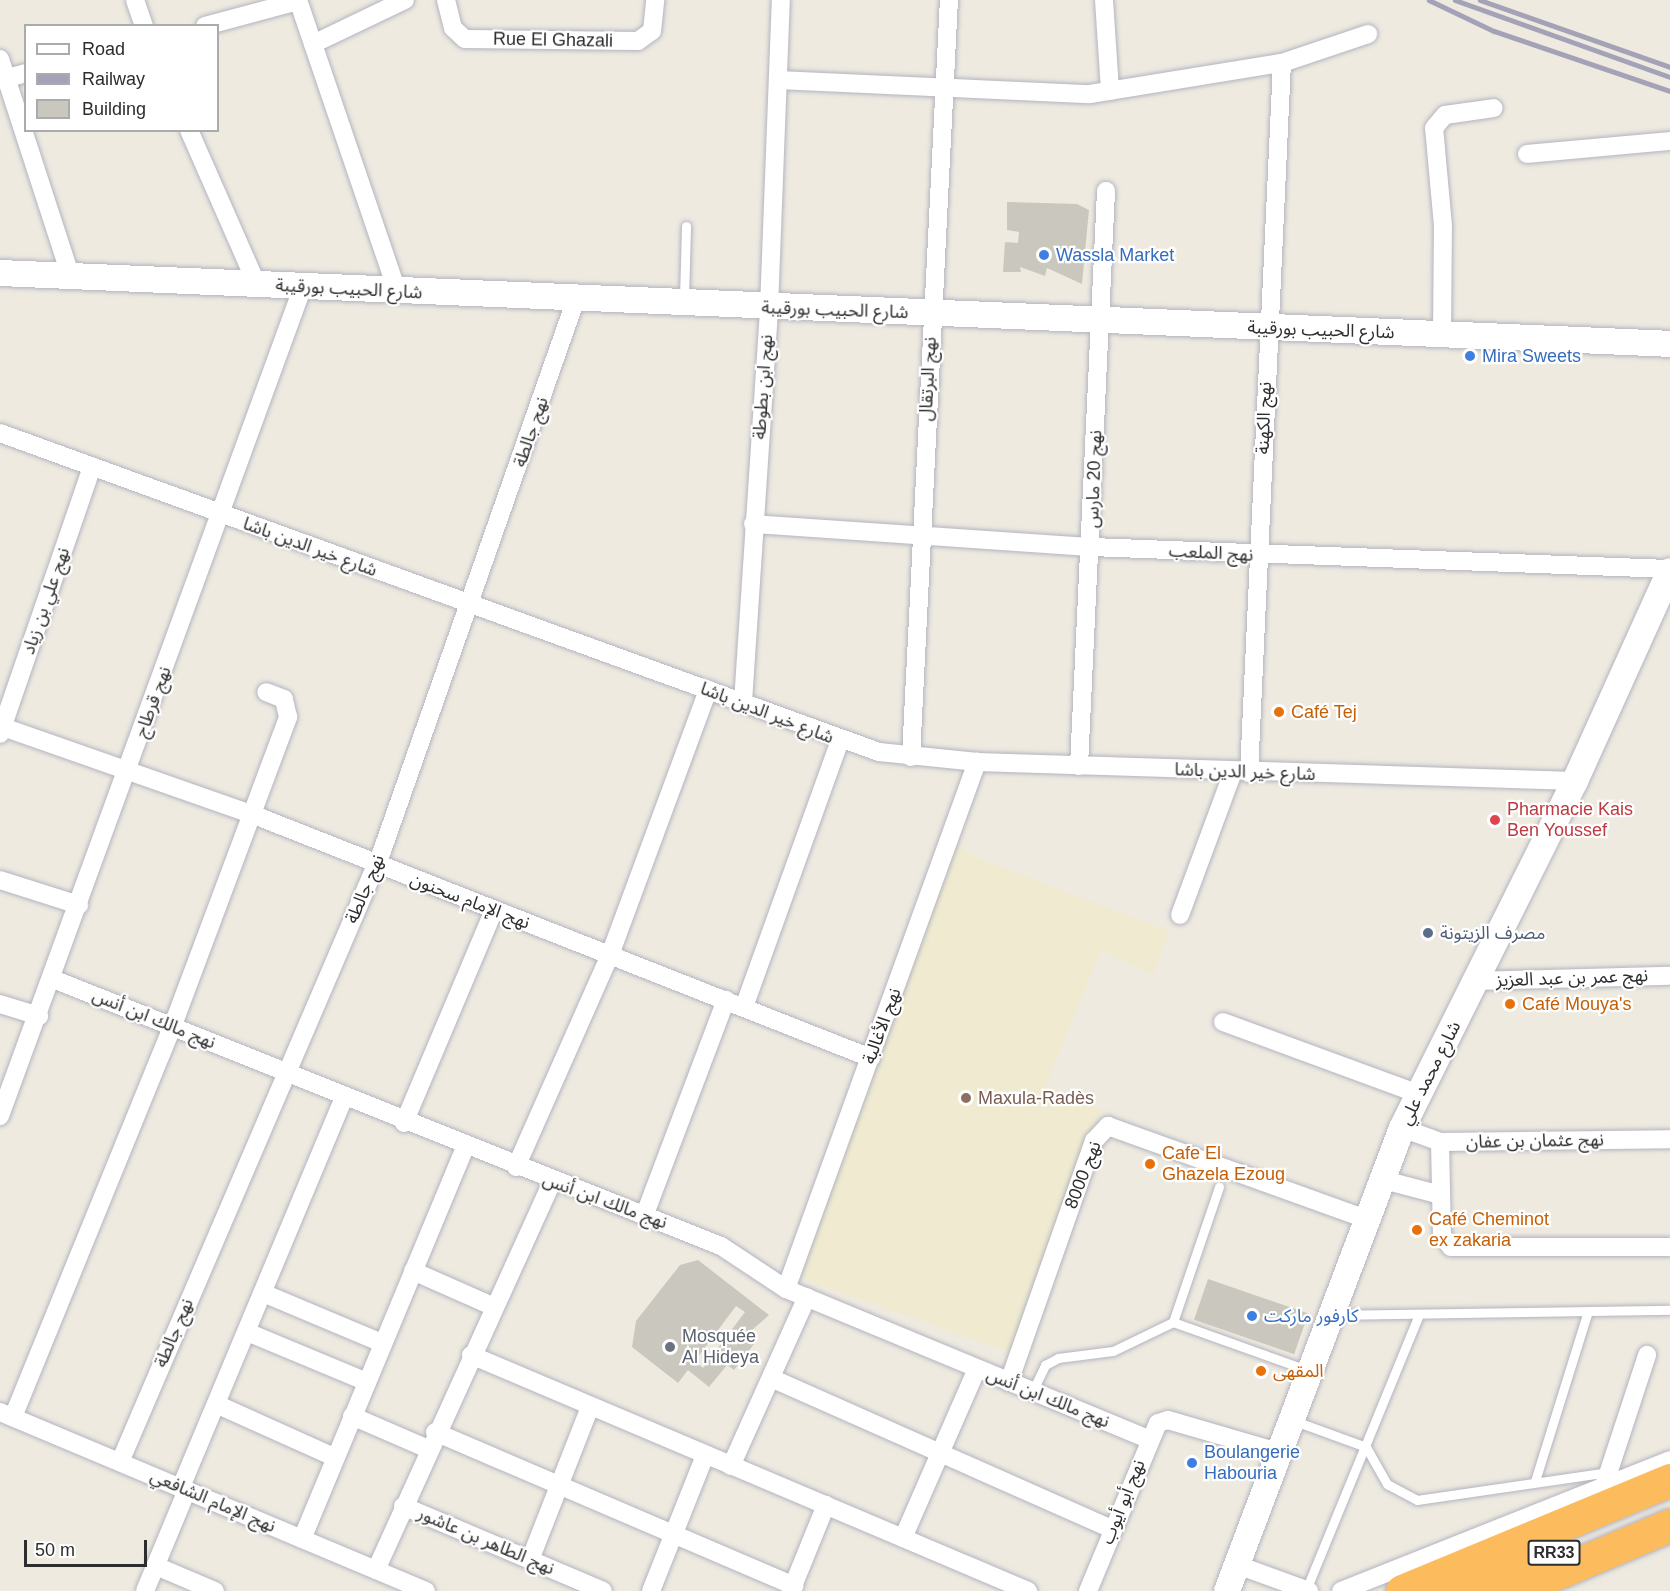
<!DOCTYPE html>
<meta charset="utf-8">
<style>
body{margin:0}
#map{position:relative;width:1670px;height:1591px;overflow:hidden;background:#eeeae0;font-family:Helvetica,"Noto Sans Arabic",sans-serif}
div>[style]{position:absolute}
.education>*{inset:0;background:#efead0}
.building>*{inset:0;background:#cac8be;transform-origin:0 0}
.roads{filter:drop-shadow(0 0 2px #b3b4c0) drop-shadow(0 0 2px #b3b4c0)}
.lane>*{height:9px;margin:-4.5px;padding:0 4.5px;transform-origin:4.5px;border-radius:4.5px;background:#fff}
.street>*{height:18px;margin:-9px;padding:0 9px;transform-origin:9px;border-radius:9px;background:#fff}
.secondary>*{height:26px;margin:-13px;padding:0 13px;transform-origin:13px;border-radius:13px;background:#fff}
.highway>*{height:33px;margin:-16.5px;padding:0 16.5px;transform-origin:16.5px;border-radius:16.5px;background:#fcbc5d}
.rail>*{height:4.5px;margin:-2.25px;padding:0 2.25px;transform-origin:2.25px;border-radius:2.25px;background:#a3a2b7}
.dots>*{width:16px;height:16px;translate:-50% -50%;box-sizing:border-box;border:3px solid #fff;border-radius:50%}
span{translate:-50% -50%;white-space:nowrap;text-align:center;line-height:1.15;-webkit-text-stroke:4.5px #fff;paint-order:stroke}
.shield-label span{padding:2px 4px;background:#fff;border:2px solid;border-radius:4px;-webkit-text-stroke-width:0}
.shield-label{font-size:16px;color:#2d2d2d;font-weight:700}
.street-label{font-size:18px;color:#2d2d2d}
.shop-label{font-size:18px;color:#366cbe}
.left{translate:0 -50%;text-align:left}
.food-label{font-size:18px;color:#c56008}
.health-label{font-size:18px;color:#be3a42}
.service-label{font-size:18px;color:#4e5e75}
.education-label{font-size:18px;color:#785e54}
.worship-label{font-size:18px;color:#5b616d}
.legend{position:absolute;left:24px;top:24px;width:195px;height:108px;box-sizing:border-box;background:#fff;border:2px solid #ababab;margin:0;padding:8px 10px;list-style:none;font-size:18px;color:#2d2d2d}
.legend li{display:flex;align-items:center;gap:12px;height:30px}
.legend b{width:30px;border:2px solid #ababab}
.scale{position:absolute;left:24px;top:1540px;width:123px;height:27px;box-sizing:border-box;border:3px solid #2d2d2d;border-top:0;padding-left:8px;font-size:18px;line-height:21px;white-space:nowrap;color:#2d2d2d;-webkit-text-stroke:4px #fff;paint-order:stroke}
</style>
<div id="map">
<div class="education">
<i style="clip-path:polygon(949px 839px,977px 858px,1170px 931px,1153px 975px,1101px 950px,1046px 1086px,1102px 1109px,1012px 1353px,805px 1280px,800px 1267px)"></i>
</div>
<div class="building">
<i style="clip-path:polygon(1007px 202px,1077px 204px,1089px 210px,1082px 284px,1047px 268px,1045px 276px,1020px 267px,1021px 272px,1003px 272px,1005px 242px,1018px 243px,1019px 232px,1007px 230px)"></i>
<i style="clip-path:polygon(evenodd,698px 1260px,769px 1315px,744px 1337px,754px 1344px,734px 1370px,727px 1365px,709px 1387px,688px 1370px,678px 1383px,632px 1347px,636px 1321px,680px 1265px,698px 1260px,736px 1306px,745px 1312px,703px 1368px,695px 1361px,736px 1306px)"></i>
<i style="left:1208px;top:1279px;width:106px;height:43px;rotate:19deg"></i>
</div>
<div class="roads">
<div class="lane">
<i style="left:684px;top:299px;width:73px;rotate:-88.4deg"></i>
<i style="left:1335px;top:1315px;width:333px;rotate:-0.9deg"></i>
<i style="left:1173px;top:1322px;width:143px;rotate:-71.2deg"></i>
<i style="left:1033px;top:1390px;width:28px;rotate:-64deg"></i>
<i style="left:1045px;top:1365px;width:15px;rotate:-28deg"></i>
<i style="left:1058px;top:1358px;width:55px;rotate:-7.3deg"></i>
<i style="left:1113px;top:1351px;width:67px;rotate:-25.8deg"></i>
<i style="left:1173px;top:1322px;width:142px;rotate:19.7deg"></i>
<i style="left:1292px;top:1420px;width:79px;rotate:20deg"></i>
<i style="left:1366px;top:1447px;width:43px;rotate:60.4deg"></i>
<i style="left:1387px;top:1484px;width:34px;rotate:28deg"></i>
<i style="left:1417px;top:1500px;width:194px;rotate:-8.3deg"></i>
<i style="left:1535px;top:1481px;width:178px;rotate:-72.7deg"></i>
<i style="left:1306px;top:1590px;width:297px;rotate:-67.7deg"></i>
</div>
<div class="street">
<i style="left:135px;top:0;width:28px;rotate:71deg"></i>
<i style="left:298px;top:0;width:307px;rotate:71.2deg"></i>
<i style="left:446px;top:0;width:29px;rotate:76deg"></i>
<i style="left:453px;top:28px;width:16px;rotate:43deg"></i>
<i style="left:465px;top:39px;width:173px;rotate:0.7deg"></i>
<i style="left:638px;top:41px;width:17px;rotate:-36deg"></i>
<i style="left:652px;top:31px;width:31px;rotate:-84deg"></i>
<i style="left:1104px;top:0;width:91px;rotate:86.2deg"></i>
<i style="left:205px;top:26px;width:96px;rotate:-15deg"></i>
<i style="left:313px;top:44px;width:102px;rotate:-25.6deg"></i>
<i style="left:0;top:59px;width:229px;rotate:72deg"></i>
<i style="left:0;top:80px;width:27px;rotate:-15deg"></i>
<i style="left:778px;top:80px;width:312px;rotate:2.6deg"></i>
<i style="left:1090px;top:94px;width:194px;rotate:-9.2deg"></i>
<i style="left:1282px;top:63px;width:91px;rotate:-18.6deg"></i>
<i style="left:189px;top:130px;width:169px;rotate:66.3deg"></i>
<i style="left:1527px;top:154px;width:144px;rotate:-5.2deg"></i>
<i style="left:1442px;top:335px;width:109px;rotate:-89.5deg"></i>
<i style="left:1443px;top:226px;width:98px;rotate:-95.2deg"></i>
<i style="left:1434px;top:128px;width:17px;rotate:-50deg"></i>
<i style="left:1445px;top:115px;width:49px;rotate:-8.1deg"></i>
<i style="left:0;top:433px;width:935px;rotate:19.95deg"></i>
<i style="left:879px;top:752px;width:99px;rotate:5.8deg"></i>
<i style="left:977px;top:762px;width:598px;rotate:1.82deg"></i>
<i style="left:753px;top:524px;width:339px;rotate:3.9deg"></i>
<i style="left:1091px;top:547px;width:579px;rotate:2.18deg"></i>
<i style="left:743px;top:702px;width:395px;rotate:-86.2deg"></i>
<i style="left:769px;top:308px;width:308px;rotate:-87.8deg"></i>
<i style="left:0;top:726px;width:269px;rotate:19.3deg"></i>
<i style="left:254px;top:815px;width:663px;rotate:21.5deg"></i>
<i style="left:0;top:734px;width:282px;rotate:-71deg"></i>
<i style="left:911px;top:757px;width:758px;rotate:-87.13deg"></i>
<i style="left:1079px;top:766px;width:576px;rotate:-87.31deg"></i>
<i style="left:1249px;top:773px;width:711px;rotate:-87.34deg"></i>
<i style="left:0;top:880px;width:83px;rotate:17.6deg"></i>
<i style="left:1180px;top:915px;width:153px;rotate:-69.7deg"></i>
<i style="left:53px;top:979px;width:719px;rotate:21.79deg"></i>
<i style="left:721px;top:1246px;width:78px;rotate:33.5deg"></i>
<i style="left:786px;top:1289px;width:393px;rotate:22.5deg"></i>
<i style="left:1473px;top:981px;width:197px;rotate:-1.5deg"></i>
<i style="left:0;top:1004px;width:41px;rotate:17.1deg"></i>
<i style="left:744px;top:1007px;width:284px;rotate:-70.2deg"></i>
<i style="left:1223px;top:1022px;width:209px;rotate:20.2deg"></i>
<i style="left:0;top:1116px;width:884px;rotate:-69.94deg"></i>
<i style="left:404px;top:1123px;width:231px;rotate:-67.1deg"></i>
<i style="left:1402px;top:1128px;width:40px;rotate:20.2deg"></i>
<i style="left:1440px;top:1142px;width:230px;rotate:-0.7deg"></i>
<i style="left:1440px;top:1142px;width:94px;rotate:88.8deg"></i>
<i style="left:1442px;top:1236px;width:14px;rotate:51deg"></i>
<i style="left:1451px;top:1247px;width:219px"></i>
<i style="left:516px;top:1167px;width:232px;rotate:-66.1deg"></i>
<i style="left:610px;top:955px;width:283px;rotate:-69.7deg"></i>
<i style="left:1380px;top:1179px;width:59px;rotate:14.7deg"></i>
<i style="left:645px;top:1214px;width:229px;rotate:-69.3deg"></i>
<i style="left:413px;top:1271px;width:86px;rotate:23.9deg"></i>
<i style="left:786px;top:1289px;width:561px;rotate:-70.08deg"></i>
<i style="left:263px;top:1293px;width:129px;rotate:22.8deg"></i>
<i style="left:247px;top:1332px;width:130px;rotate:22.6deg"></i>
<i style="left:471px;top:1355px;width:605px;rotate:22.96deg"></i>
<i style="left:771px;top:1378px;width:373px;rotate:23.9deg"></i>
<i style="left:1009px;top:1382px;width:256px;rotate:-70.6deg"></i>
<i style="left:1094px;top:1141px;width:21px;rotate:-47deg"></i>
<i style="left:1108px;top:1126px;width:272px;rotate:19.8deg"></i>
<i style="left:216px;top:1404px;width:129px;rotate:24.2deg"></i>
<i style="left:0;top:1412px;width:462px;rotate:22.8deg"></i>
<i style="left:352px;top:1416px;width:83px;rotate:23.5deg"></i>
<i style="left:13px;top:1417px;width:423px;rotate:-67.8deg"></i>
<i style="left:173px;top:1025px;width:329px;rotate:-69.5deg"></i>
<i style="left:288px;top:717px;width:18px;rotate:-103deg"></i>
<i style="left:284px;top:699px;width:19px;rotate:-159deg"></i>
<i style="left:435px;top:1432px;width:391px;rotate:23.2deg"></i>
<i style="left:120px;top:1462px;width:665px;rotate:-66.79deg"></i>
<i style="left:382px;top:851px;width:585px;rotate:-70.64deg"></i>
<i style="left:731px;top:1466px;width:185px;rotate:-65.8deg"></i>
<i style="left:1605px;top:1483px;width:135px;rotate:-71.8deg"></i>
<i style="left:181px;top:1487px;width:422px;rotate:-67.3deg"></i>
<i style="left:403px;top:1506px;width:217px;rotate:23deg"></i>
<i style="left:903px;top:1538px;width:184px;rotate:-66.4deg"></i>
<i style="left:302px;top:1539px;width:425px;rotate:-67.4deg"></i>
<i style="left:530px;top:1560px;width:164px;rotate:-68.6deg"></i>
<i style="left:1235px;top:1564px;width:79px;rotate:20deg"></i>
<i style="left:156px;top:1566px;width:64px;rotate:23deg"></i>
<i style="left:376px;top:1570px;width:426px;rotate:-65.6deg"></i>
<i style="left:145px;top:1591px;width:109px;rotate:-67.4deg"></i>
<i style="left:651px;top:1591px;width:146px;rotate:-68.3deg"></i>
<i style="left:791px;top:1591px;width:93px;rotate:-67.9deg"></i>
<i style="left:1088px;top:1591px;width:182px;rotate:-67.4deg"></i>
<i style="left:1158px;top:1423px;width:10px;rotate:-17deg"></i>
<i style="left:1168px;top:1420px;width:115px;rotate:16.2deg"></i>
<i style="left:1341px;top:1591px;width:354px;rotate:-21.7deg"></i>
</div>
<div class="secondary">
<i style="left:0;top:273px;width:1672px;rotate:2.43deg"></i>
<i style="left:1227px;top:1591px;width:495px;rotate:-69.3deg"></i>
<i style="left:1402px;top:1128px;width:388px;rotate:-63.5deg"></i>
<i style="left:1575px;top:781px;width:230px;rotate:-65.7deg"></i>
</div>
<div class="highway">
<i style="left:1402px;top:1591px;width:290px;rotate:-22.5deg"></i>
<i style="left:1462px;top:1591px;width:68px;rotate:-22.4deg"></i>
<i style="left:1514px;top:1591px;width:169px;rotate:-22.9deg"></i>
</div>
</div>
<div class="rail">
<i style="left:1429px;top:0;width:72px;rotate:25.5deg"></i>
<i style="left:1494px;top:31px;width:186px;rotate:18.8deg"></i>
<i style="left:1455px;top:0;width:228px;rotate:19.7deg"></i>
<i style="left:1480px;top:0;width:201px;rotate:19.4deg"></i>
</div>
<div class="dots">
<i style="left:1044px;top:255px;background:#3f7fe0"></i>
<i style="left:1470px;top:356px;background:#3f7fe0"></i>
<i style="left:1279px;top:712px;background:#e8710a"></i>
<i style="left:1495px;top:820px;background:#e0444e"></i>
<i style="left:1428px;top:933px;background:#5c6f8a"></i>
<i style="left:1510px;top:1004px;background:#e8710a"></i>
<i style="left:966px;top:1098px;background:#8d6e63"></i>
<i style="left:1150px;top:1164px;background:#e8710a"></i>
<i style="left:1417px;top:1230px;background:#e8710a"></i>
<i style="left:1252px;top:1316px;background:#3f7fe0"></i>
<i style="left:670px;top:1347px;background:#6b7280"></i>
<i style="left:1261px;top:1371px;background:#e8710a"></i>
<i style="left:1192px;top:1463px;background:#3f7fe0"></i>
</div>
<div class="shield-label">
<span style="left:1554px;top:1553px">RR33</span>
</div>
<div class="street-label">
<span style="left:553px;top:40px;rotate:1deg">Rue El Ghazali</span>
<span style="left:349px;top:289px;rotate:3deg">شارع الحبيب بورقيبة</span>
<span style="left:835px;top:310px;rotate:2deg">شارع الحبيب بورقيبة</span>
<span style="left:1321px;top:330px;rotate:2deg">شارع الحبيب بورقيبة</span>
<span style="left:928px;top:379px;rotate:-87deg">نهج البرتقال</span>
<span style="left:763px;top:387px;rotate:-86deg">نهج ابن بطوطة</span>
<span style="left:1264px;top:418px;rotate:-88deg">نهج الكهنة</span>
<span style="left:531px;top:432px;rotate:-71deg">نهج جالطة</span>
<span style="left:1094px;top:479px;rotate:-88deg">نهج 20 مارس</span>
<span style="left:310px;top:547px;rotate:20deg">شارع خير الدين باشا</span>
<span style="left:1211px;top:553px;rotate:3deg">نهج الملعب</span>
<span style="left:46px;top:601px;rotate:-71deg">نهج علي بن زياد</span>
<span style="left:153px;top:702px;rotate:-70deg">نهج قرطاج</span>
<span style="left:767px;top:713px;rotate:21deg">شارع خير الدين باشا</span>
<span style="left:1245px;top:772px;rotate:2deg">شارع خير الدين باشا</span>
<span style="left:365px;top:889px;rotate:-67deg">نهج جالطة</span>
<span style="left:470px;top:901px;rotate:21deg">نهج الإمام سحنون</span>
<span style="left:1572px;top:978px;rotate:-2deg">نهج عمر بن عبد العزيز</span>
<span style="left:154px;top:1019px;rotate:22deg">نهج مالك ابن أنس</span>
<span style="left:882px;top:1026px;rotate:-70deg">نهج الأغالبة</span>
<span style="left:1430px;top:1073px;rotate:-63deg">شارع محمد علي</span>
<span style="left:1535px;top:1141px;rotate:-1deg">نهج عثمان بن عفان</span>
<span style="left:1083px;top:1175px;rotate:-69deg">نهج 8000</span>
<span style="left:605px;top:1201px;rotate:20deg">نهج مالك ابن أنس</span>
<span style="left:174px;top:1333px;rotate:-67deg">نهج جالطة</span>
<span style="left:1048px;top:1398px;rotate:22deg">نهج مالك ابن أنس</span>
<span style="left:213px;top:1501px;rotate:23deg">نهج الإمام الشافعي</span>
<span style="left:1123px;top:1502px;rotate:-68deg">نهج أبو أيوب</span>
<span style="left:486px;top:1541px;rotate:23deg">نهج الطاهر بن عاشور</span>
</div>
<div class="shop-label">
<span class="left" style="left:1056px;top:255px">Wassla Market</span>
<span class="left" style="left:1482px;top:356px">Mira Sweets</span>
<span class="left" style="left:1264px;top:1316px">كارفور ماركت</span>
<span class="left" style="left:1204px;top:1463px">Boulangerie<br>Habouria</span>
</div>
<div class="food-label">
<span class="left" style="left:1291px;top:712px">Café Tej</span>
<span class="left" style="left:1522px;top:1004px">Café Mouya's</span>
<span class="left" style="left:1162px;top:1164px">Cafe El<br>Ghazela Ezoug</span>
<span class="left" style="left:1429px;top:1230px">Café Cheminot<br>ex zakaria</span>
<span class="left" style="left:1273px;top:1371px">المقهى</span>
</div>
<div class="health-label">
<span class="left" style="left:1507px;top:820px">Pharmacie Kais<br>Ben Youssef</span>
</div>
<div class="service-label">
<span class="left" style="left:1440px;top:933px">مصرف الزيتونة</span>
</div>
<div class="education-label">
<span class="left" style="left:978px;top:1098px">Maxula-Radès</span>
</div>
<div class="worship-label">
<span class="left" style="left:682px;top:1347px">Mosquée<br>Al Hideya</span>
</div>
<ul class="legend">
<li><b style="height:8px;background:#fff"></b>Road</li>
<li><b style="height:8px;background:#a3a2b7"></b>Railway</li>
<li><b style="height:16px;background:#cac8be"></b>Building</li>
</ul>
<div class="scale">50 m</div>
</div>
